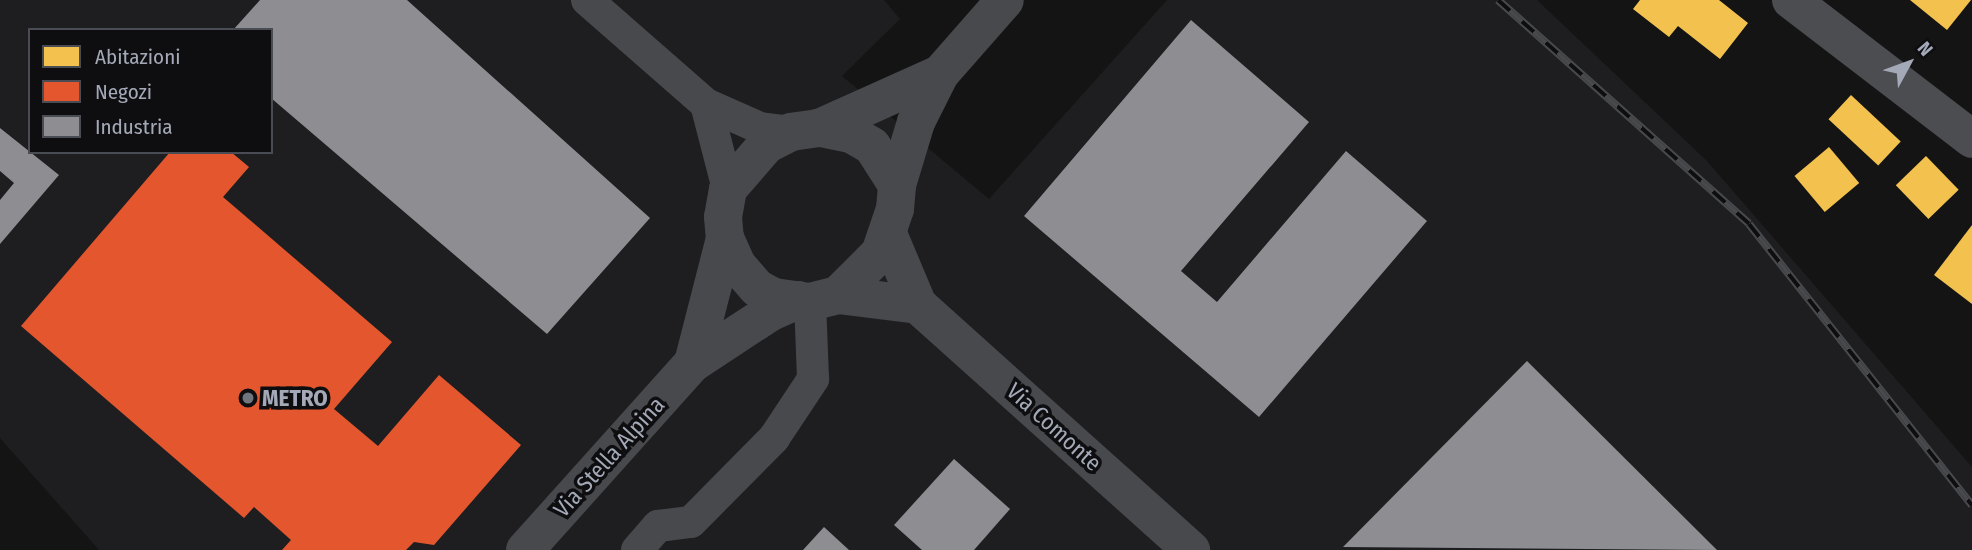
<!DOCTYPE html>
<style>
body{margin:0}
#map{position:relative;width:1972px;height:550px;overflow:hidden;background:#141414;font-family:"Fira Sans Condensed",sans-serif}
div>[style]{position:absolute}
.built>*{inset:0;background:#1e1e20}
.homes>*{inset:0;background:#f2c14e;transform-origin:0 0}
.shops>*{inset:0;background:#e4572e}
.industry>*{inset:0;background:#8d8d92}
.minor>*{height:32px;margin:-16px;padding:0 16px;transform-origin:16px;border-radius:16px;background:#48494d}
.tertiary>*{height:38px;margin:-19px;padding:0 19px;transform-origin:19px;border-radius:19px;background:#48494d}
.secondary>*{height:38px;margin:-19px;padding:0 19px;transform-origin:19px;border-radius:19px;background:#4c4d51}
.rail>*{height:8px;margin-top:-4px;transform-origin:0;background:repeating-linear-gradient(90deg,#0e0e10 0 16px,#48494c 0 32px);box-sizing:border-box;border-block:2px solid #48494c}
.dots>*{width:19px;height:19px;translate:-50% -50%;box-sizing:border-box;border:4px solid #0e0e10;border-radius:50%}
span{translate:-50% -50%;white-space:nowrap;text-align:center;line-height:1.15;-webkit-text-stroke:7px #0e0e10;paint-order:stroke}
.poi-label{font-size:23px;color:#a3a9b7;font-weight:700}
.left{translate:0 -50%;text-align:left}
.street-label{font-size:23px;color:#a3a9b7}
.legend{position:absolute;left:28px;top:28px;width:245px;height:126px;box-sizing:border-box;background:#0e0e10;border:2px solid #4a4c53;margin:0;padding:9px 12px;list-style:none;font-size:21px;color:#a3a9b7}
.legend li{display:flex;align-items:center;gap:14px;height:35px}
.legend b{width:35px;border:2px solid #4a4c53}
.north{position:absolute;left:1874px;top:28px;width:70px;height:70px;-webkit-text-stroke:5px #0e0e10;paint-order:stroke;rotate:49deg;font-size:19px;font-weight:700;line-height:28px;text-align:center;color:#a3a9b7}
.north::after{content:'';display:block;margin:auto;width:24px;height:32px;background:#a3a9b7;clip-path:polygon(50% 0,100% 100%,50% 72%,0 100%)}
</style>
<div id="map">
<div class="built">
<i style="clip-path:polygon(evenodd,0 0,884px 0,900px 19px,842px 76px,989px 199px,1167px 0,1537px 0,1707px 161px,1972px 467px,1972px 550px,99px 550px,0 438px,0 0,30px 30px,271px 30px,271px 152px,30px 152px,30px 30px)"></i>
</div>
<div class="homes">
<i style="clip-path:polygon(1640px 0,1719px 0,1748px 23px,1720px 59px,1678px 26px,1669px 37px,1633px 9px)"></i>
<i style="clip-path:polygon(1910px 0,1971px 0,1947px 30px)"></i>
<i style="left:1851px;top:95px;width:68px;height:33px;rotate:43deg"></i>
<i style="left:1829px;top:147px;width:47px;height:45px;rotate:50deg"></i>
<i style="left:1926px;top:156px;width:47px;height:42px;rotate:46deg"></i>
<i style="clip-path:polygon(1972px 225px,1972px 304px,1934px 275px)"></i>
</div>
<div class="shops">
<i style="clip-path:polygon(170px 152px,231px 152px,249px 167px,223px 197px,392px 342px,334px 409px,378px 446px,439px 375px,521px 445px,434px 545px,414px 542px,406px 550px,282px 550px,291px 540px,254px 507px,244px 518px,21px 326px)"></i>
</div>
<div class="industry">
<i style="clip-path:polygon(260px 0,407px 0,650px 218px,547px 334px,271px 98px,271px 30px,233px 30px)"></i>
<i style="clip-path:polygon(1191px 20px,1309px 122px,1181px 271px,1217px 302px,1346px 151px,1427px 221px,1259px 417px,1024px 216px)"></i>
<i style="clip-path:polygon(0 128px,59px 175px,0 244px,0 200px,14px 183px,0 171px)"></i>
<i style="clip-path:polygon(1527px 361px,1717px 550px,1343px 547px)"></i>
<i style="clip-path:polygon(954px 459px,1010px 509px,974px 550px,922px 550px,894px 525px)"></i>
<i style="clip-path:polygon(824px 527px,849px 550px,803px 550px)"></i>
</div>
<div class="minor">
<i style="left:587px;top:0;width:158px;rotate:41.2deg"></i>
<i style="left:706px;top:104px;width:59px;rotate:24deg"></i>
<i style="left:760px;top:128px;width:31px;rotate:7deg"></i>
<i style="left:706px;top:104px;width:88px;rotate:75.5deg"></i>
<i style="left:637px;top:550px;width:32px;rotate:-49deg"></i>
<i style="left:658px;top:526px;width:33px;rotate:-7deg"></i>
<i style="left:691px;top:522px;width:118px;rotate:-45.3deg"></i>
<i style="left:774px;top:438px;width:71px;rotate:-56.5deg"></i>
<i style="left:813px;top:379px;width:77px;rotate:-92.2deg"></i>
</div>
<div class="tertiary">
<i style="left:819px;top:128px;width:133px;rotate:-24.1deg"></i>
<i style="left:897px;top:185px;width:66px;rotate:-73.2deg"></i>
<i style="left:916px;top:122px;width:54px;rotate:-63.4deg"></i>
<i style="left:940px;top:74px;width:98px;rotate:-48.7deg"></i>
<i style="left:889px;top:236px;width:75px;rotate:67.2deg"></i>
<i style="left:918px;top:305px;width:367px;rotate:41.9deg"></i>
<i style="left:838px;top:295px;width:59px;rotate:-45deg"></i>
<i style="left:880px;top:253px;width:46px;rotate:-71.2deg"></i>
<i style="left:895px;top:209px;width:24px;rotate:-85deg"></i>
<i style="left:897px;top:185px;width:46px;rotate:-122.7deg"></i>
<i style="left:872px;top:146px;width:24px;rotate:-150deg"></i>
<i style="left:851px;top:134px;width:33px;rotate:-169deg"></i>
<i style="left:819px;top:128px;width:28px;rotate:172deg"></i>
<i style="left:791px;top:132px;width:28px;rotate:153deg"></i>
<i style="left:766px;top:145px;width:58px;rotate:130.8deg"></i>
<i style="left:728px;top:189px;width:28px;rotate:100deg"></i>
<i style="left:723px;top:217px;width:21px;rotate:85deg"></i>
<i style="left:725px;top:238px;width:30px;rotate:66deg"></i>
<i style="left:737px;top:265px;width:30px;rotate:49deg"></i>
<i style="left:757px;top:288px;width:19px;rotate:28deg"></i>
<i style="left:774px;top:297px;width:36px;rotate:8deg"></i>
<i style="left:810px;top:302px;width:29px;rotate:-14deg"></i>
<i style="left:838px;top:295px;width:81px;rotate:7.1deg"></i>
<i style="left:693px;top:363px;width:129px;rotate:-75.6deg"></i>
<i style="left:525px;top:550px;width:251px;rotate:-48.1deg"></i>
<i style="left:693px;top:363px;width:91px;rotate:-33.3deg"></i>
<i style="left:769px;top:313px;width:32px;rotate:-24deg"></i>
</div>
<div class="secondary">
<i style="left:1791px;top:0;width:228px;rotate:37.5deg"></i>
</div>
<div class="rail">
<i style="left:1498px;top:0;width:336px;rotate:41.7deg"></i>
<i style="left:1749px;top:224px;width:359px;rotate:51.6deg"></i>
</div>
<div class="dots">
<i style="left:248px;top:398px;background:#71757e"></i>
</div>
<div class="poi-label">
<span class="left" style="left:262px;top:398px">METRO</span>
</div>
<div class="street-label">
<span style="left:1054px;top:427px;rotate:42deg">Via Comonte</span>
<span style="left:609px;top:457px;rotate:-48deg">Via Stella Alpina</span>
</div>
<ul class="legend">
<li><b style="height:19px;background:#f2c14e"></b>Abitazioni</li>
<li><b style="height:19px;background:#e4572e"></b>Negozi</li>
<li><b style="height:19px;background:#8d8d92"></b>Industria</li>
</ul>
<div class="north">N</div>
</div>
